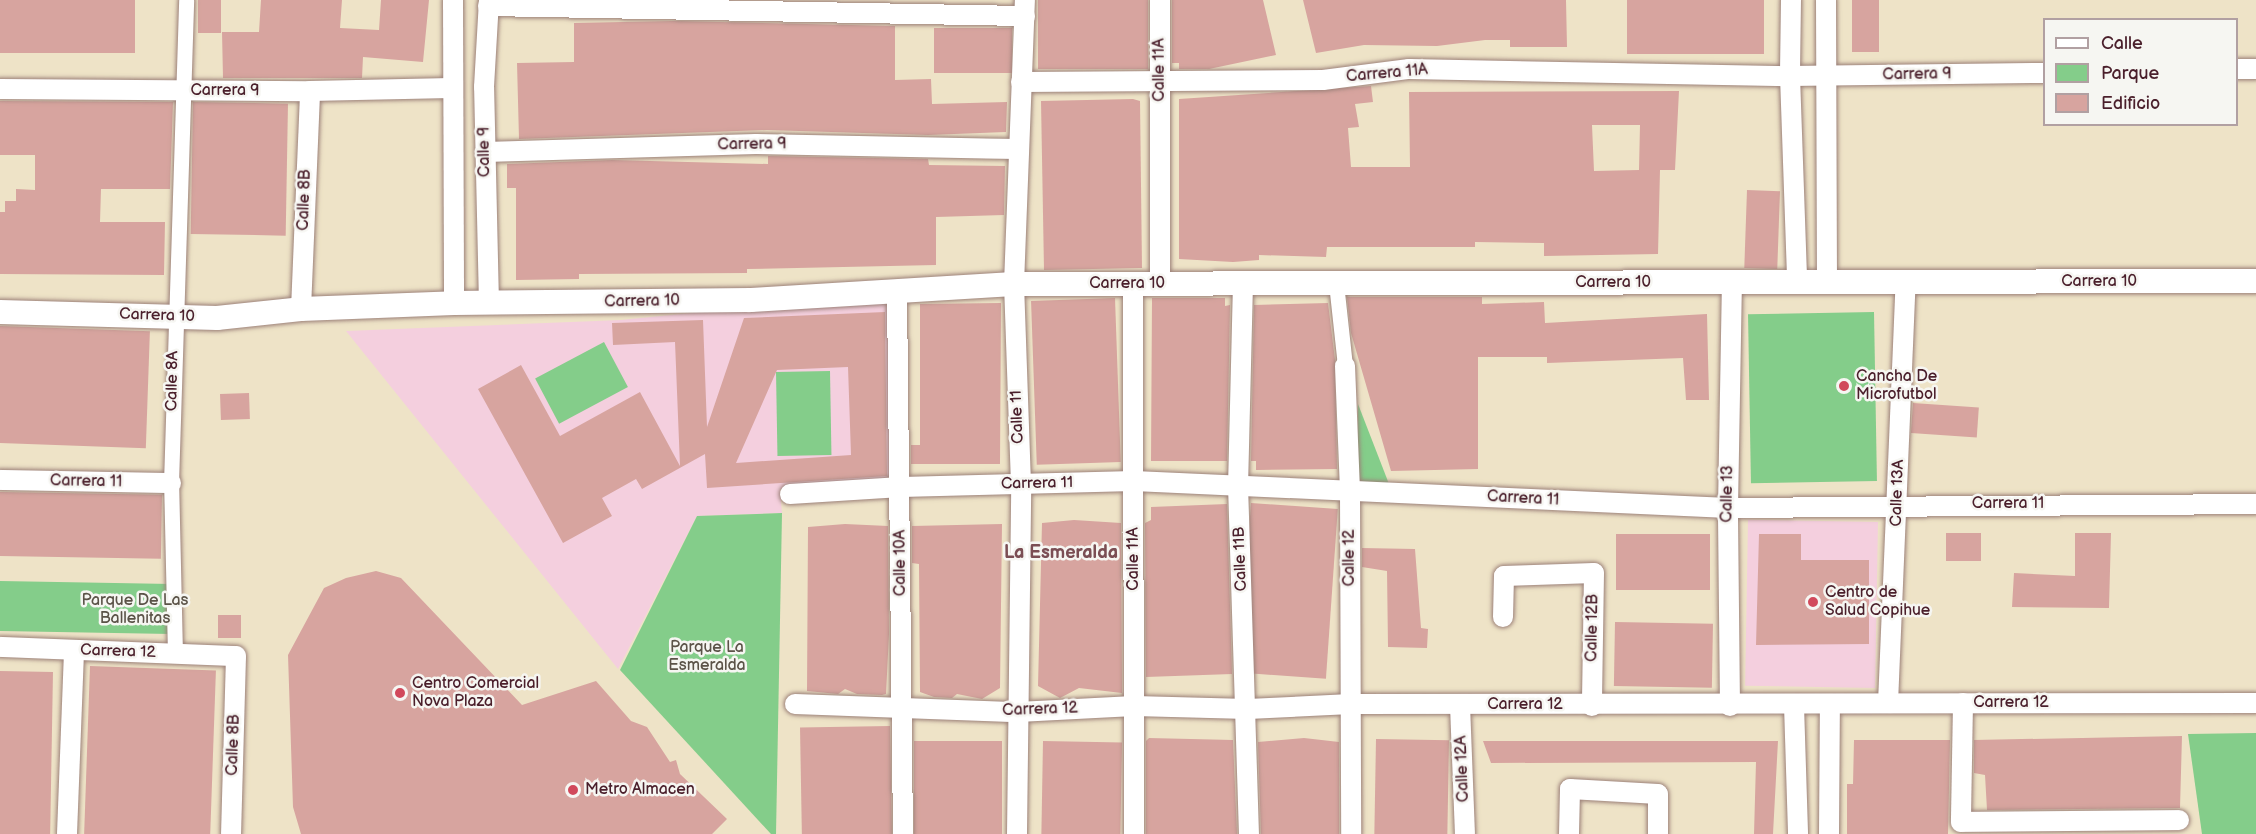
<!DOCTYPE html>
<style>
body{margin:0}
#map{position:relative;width:2256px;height:834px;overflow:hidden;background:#eee3c7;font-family:"Balsamiq Sans",sans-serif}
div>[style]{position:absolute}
.built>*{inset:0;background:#f4cfde;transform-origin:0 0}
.green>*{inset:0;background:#84cd8a;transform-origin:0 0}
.building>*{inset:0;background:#d7a49f;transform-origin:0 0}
.roads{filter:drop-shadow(0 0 2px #9c8179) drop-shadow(0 0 2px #9c8179)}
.pedestrian>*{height:15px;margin:-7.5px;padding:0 7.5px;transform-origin:7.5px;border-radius:7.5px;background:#fff}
.minor>*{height:20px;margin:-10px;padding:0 10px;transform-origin:10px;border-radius:10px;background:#fff}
.tertiary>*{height:24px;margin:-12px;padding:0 12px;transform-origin:12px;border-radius:12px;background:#fff}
.dots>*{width:16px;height:16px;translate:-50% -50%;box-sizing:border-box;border:3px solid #f6f6f2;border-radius:50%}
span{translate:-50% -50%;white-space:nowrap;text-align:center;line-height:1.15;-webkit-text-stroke:5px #f6f6f2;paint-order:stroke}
.street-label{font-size:16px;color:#4a1f2b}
.poi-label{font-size:16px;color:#4a1f2b}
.left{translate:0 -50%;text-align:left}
.park-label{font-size:16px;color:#5b5348}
.neighbourhood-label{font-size:18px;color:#7b4e54;font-weight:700}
.legend{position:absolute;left:2043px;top:18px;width:195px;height:108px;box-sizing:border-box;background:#f6f6f2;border:2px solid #b1a0a2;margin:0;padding:8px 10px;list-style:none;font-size:18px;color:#4a1f2b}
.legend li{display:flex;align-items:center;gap:12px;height:30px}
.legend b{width:30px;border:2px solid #b1a0a2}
</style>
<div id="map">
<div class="built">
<i style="clip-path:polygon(897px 292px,901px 487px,780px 489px,782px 513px,697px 516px,618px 669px,346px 331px,621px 320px)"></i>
<i style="left:1878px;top:522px;width:166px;height:130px;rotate:91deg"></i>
</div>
<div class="green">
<i style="left:1874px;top:312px;width:169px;height:126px;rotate:89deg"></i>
<i style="left:604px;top:342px;width:51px;height:78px;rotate:62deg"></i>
<i style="left:830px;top:371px;width:84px;height:54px;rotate:89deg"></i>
<i style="clip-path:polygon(1358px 404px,1389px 484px,1357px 484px)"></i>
<i style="clip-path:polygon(782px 513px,776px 834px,771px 834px,620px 670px,697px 516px)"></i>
<i style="left:0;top:581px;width:172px;height:50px;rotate:1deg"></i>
<i style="clip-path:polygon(2256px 733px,2256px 834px,2202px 834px,2188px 734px)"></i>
</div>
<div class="building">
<i style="left:0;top:0;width:135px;height:53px"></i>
<i style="left:198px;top:0;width:23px;height:33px"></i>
<i style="clip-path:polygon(261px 0,342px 0,340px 28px,379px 30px,381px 0,429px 0,423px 62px,363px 57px,362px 78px,223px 78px,222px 32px,259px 32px)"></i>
<i style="left:1038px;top:0;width:110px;height:69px"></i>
<i style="clip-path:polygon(1172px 0,1263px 0,1276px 55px,1209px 69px,1179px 69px,1179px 63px,1172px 63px)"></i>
<i style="clip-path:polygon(1303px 0,1566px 0,1567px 47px,1510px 47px,1510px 40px,1485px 40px,1437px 46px,1364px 45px,1316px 53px)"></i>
<i style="left:1627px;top:0;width:137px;height:54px"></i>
<i style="left:1852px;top:0;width:27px;height:52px"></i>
<i style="clip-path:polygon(673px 21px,895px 26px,895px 80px,931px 79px,932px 104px,1007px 102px,1006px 132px,928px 135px,767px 130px,519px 139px,517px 63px,574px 62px,574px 23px)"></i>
<i style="left:934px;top:28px;width:78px;height:45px"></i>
<i style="clip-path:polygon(evenodd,1371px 86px,1373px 102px,1355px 104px,1359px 127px,1348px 128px,1351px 167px,1410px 167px,1409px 92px,1679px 91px,1675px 170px,1660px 170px,1658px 254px,1544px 256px,1544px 243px,1475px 242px,1475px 247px,1327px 247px,1326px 257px,1259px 255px,1259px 260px,1233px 262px,1179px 259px,1179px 99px,1371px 86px,1592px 125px,1640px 125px,1639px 170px,1594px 171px,1592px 125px)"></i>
<i style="clip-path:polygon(1133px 99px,1140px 101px,1142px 268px,1044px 270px,1041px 101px)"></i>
<i style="clip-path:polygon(0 101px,173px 102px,170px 189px,101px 189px,100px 222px,165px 222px,164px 275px,0 274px,0 212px,5px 212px,5px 201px,16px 201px,16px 189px,35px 190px,35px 155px,0 155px)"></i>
<i style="left:193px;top:102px;width:95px;height:132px;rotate:1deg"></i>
<i style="clip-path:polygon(768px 156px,928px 159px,929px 165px,1005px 166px,1004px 215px,936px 217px,936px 265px,747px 269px,747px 273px,579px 274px,579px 279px,516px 280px,516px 188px,507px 188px,507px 164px,612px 160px,768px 164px)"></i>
<i style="left:1747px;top:190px;width:33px;height:78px;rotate:2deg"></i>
<i style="clip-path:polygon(1347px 297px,1482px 297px,1482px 304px,1544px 302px,1545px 323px,1707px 314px,1709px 400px,1686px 400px,1683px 358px,1547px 363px,1547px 357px,1478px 357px,1478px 469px,1391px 471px,1351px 333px)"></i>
<i style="left:1115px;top:298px;width:164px;height:84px;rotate:88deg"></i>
<i style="clip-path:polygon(1152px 298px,1225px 298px,1225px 306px,1230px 305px,1227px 461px,1151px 461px)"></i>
<i style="clip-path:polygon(1001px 303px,1000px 464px,911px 464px,911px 445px,920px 445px,920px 304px)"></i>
<i style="clip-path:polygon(1328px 303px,1335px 360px,1337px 469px,1256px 470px,1256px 461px,1251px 461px,1254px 305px)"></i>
<i style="clip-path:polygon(evenodd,885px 312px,887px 476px,707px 488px,705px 454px,642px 489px,636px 479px,602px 498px,612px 516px,563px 543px,478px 389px,521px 365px,560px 436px,640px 392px,680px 466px,675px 342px,613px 345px,612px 323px,703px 320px,707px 427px,744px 318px,885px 312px,848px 367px,851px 455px,736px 463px,777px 370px,848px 367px)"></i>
<i style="left:0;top:326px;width:150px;height:117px;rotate:2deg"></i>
<i style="left:249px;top:393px;width:26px;height:29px;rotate:88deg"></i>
<i style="left:1913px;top:403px;width:66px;height:30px;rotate:4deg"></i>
<i style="left:0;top:492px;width:162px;height:64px;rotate:1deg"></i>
<i style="left:1251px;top:503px;width:87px;height:170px;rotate:4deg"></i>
<i style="clip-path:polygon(1227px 504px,1232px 674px,1146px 677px,1145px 523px,1151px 520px,1151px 507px)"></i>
<i style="clip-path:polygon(1074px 520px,1121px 523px,1122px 693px,1079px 688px,1060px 698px,1038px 686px,1042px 523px)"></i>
<i style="clip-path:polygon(845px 524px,888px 526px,889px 634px,886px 694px,882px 695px,857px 694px,845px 689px,838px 694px,807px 691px,808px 527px)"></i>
<i style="clip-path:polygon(1002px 524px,1000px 688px,982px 699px,957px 694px,952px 698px,934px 697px,920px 692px,919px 564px,912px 563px,912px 526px)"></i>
<i style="left:1946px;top:533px;width:35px;height:28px"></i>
<i style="clip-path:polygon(2075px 533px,2111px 533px,2109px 608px,2012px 607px,2014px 573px,2075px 576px)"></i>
<i style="left:1616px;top:534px;width:94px;height:56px"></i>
<i style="clip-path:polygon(1759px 534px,1801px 534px,1801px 560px,1869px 560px,1869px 644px,1756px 645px)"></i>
<i style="clip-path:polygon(1362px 548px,1415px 549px,1421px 628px,1428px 629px,1427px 648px,1388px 647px,1387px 571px,1362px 567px)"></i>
<i style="clip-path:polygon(376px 571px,401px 578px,522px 705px,596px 681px,631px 721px,647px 727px,670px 762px,676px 760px,680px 774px,727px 819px,712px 834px,301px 834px,293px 807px,288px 655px,324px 588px,346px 578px)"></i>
<i style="left:218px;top:615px;width:23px;height:23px"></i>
<i style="left:1615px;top:622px;width:98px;height:64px;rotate:1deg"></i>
<i style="left:90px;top:666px;width:126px;height:168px;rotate:2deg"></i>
<i style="left:0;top:671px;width:53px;height:163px;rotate:1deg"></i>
<i style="left:890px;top:726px;width:108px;height:90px;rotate:89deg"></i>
<i style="clip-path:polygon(2182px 736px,2180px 808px,1987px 810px,1985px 775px,1974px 773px,1974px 740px)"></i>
<i style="clip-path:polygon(1149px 738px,1233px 740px,1237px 834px,1146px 834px,1146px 741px)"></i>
<i style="clip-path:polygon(1304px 738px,1339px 742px,1339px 834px,1261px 834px,1258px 742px)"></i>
<i style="left:1376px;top:739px;width:73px;height:95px;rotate:1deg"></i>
<i style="clip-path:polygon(1854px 740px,1950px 740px,1948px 834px,1847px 834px,1847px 784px,1853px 784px)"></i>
<i style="left:1002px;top:741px;width:93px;height:88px;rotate:90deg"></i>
<i style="left:1043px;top:741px;width:79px;height:93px;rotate:1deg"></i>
<i style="clip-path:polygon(1483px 741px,1778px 741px,1773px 834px,1754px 834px,1756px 762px,1491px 763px)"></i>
</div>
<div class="roads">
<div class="pedestrian">
<i style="left:1336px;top:283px;width:83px;rotate:83.8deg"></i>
<i style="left:175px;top:654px;width:171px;rotate:-91.3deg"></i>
<i style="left:171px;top:483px;width:483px;rotate:-88.2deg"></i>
</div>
<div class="minor">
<i style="left:453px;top:0;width:303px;rotate:89.8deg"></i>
<i style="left:1160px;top:0;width:283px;rotate:90deg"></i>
<i style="left:1791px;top:0;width:76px;rotate:90.8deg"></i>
<i style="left:1790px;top:76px;width:205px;rotate:88deg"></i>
<i style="left:1826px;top:0;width:282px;rotate:89.8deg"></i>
<i style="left:488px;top:6px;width:537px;rotate:1.07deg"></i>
<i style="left:2236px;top:69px;width:20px"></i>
<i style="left:1021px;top:82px;width:302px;rotate:-0.4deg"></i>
<i style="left:1323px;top:80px;width:87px;rotate:-7.3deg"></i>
<i style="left:1409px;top:69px;width:381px;rotate:1.1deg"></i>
<i style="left:1790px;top:76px;width:254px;rotate:-0.7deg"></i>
<i style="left:0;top:89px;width:310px;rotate:0.4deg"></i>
<i style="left:310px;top:91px;width:141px;rotate:-1.2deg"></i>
<i style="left:485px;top:152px;width:271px;rotate:-1.7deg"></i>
<i style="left:756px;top:144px;width:263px;rotate:1.1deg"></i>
<i style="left:1243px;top:283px;width:202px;rotate:91.4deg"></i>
<i style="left:1238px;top:485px;width:349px;rotate:88.2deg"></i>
<i style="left:1133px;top:284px;width:550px;rotate:89.9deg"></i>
<i style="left:897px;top:292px;width:542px;rotate:89.37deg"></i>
<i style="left:489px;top:304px;width:217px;rotate:-91.3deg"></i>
<i style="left:484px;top:87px;width:87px;rotate:-86.7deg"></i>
<i style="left:301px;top:309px;width:218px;rotate:-87.6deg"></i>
<i style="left:1345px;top:366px;width:126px;rotate:87.7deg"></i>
<i style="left:1350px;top:492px;width:342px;rotate:89.8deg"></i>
<i style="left:0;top:480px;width:171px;rotate:1deg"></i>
<i style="left:790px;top:494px;width:111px;rotate:-3.6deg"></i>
<i style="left:901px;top:487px;width:233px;rotate:-1.5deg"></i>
<i style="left:1134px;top:481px;width:595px;rotate:2.6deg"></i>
<i style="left:1728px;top:508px;width:528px;rotate:-0.43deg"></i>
<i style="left:1503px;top:617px;width:41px;rotate:-88.6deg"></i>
<i style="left:1504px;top:576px;width:90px;rotate:-1.9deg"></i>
<i style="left:1594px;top:573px;width:133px;rotate:90.9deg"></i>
<i style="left:0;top:647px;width:236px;rotate:2.2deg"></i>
<i style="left:236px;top:656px;width:178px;rotate:91.6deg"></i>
<i style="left:1888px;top:703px;width:421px;rotate:-87.6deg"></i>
<i style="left:1963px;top:703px;width:119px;rotate:91deg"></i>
<i style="left:1961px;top:822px;width:218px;rotate:-0.5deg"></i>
<i style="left:795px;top:704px;width:223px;rotate:2.1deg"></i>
<i style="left:1018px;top:712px;width:116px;rotate:-3deg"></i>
<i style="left:1134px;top:706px;width:114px;rotate:1.5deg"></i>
<i style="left:1248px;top:709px;width:103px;rotate:-2.8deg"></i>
<i style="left:1351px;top:704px;width:905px;rotate:-0.06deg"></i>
<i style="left:1460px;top:705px;width:129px;rotate:87.8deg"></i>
<i style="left:1794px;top:705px;width:129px;rotate:88.2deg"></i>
<i style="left:1730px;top:706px;width:198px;rotate:-90.6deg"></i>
<i style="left:1728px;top:508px;width:226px;rotate:-89deg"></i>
<i style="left:67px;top:834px;width:184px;rotate:-87.8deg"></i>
<i style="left:1017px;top:834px;width:350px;rotate:-89.3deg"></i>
<i style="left:1021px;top:484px;width:200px;rotate:-92deg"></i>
<i style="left:1014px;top:284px;width:284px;rotate:-87.8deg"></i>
<i style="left:1569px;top:834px;width:45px;rotate:-88.7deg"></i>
<i style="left:1570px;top:789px;width:88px;rotate:3.3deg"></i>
<i style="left:1658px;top:794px;width:40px;rotate:90deg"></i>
<i style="left:1829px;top:834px;width:129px;rotate:-89.6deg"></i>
</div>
<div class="tertiary">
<i style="left:0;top:312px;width:217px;rotate:1.6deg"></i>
<i style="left:217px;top:318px;width:84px;rotate:-6.1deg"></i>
<i style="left:301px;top:309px;width:153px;rotate:-2.2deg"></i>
<i style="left:454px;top:303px;width:297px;rotate:-0.6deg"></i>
<i style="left:751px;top:300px;width:263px;rotate:-3.5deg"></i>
<i style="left:1014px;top:284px;width:1242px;rotate:-0.14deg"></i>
</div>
</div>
<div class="dots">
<i style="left:1844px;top:386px;background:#d1495b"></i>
<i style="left:1813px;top:602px;background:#d1495b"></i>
<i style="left:400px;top:693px;background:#d1495b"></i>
<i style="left:573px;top:790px;background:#d1495b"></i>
</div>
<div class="street-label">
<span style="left:1160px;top:70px;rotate:-90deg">Calle 11A</span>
<span style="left:1387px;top:74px;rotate:-5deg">Carrera 11A</span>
<span style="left:1917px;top:75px;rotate:-1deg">Carrera 9</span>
<span style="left:225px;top:91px">Carrera 9</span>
<span style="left:752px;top:145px;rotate:-1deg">Carrera 9</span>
<span style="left:485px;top:152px;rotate:-91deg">Calle 9</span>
<span style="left:305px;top:200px;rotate:-88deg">Calle 8B</span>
<span style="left:2099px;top:282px">Carrera 10</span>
<span style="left:1613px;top:283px">Carrera 10</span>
<span style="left:1127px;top:284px">Carrera 10</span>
<span style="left:642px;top:302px;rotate:-1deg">Carrera 10</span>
<span style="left:157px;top:316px;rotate:2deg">Carrera 10</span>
<span style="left:173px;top:381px;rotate:-89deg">Calle 8A</span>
<span style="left:1018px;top:417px;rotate:-92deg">Calle 11</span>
<span style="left:86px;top:482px;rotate:1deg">Carrera 11</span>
<span style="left:1037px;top:484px;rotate:-1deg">Carrera 11</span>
<span style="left:1898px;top:493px;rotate:-88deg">Calle 13A</span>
<span style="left:1728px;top:494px;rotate:-89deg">Calle 13</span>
<span style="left:1523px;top:499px;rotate:3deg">Carrera 11</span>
<span style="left:2008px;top:504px">Carrera 11</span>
<span style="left:1350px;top:558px;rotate:-90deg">Calle 12</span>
<span style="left:1134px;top:559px;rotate:-90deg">Calle 11A</span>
<span style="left:1241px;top:559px;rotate:-92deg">Calle 11B</span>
<span style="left:901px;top:563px;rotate:-90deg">Calle 10A</span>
<span style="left:1593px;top:628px;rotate:-89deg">Calle 12B</span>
<span style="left:118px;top:652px;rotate:2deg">Carrera 12</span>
<span style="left:2011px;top:703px">Carrera 12</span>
<span style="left:1525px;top:705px">Carrera 12</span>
<span style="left:1040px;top:710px;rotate:-2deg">Carrera 12</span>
<span style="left:234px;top:745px;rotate:-88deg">Calle 8B</span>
<span style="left:1463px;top:769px;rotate:-92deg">Calle 12A</span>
</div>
<div class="poi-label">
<span class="left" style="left:1856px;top:386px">Cancha De<br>Microfutbol</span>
<span class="left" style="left:1825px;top:602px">Centro de<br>Salud Copihue</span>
<span class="left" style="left:412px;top:693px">Centro Comercial<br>Nova Plaza</span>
<span class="left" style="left:585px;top:790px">Metro Almacen</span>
</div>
<div class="park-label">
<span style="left:135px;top:610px">Parque De Las<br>Ballenitas</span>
<span style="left:707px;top:657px">Parque La<br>Esmeralda</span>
</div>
<div class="neighbourhood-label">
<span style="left:1061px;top:553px">La Esmeralda</span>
</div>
<ul class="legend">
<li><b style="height:8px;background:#fff"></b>Calle</li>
<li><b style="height:16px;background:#84cd8a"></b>Parque</li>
<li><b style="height:16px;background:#d7a49f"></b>Edificio</li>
</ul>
</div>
